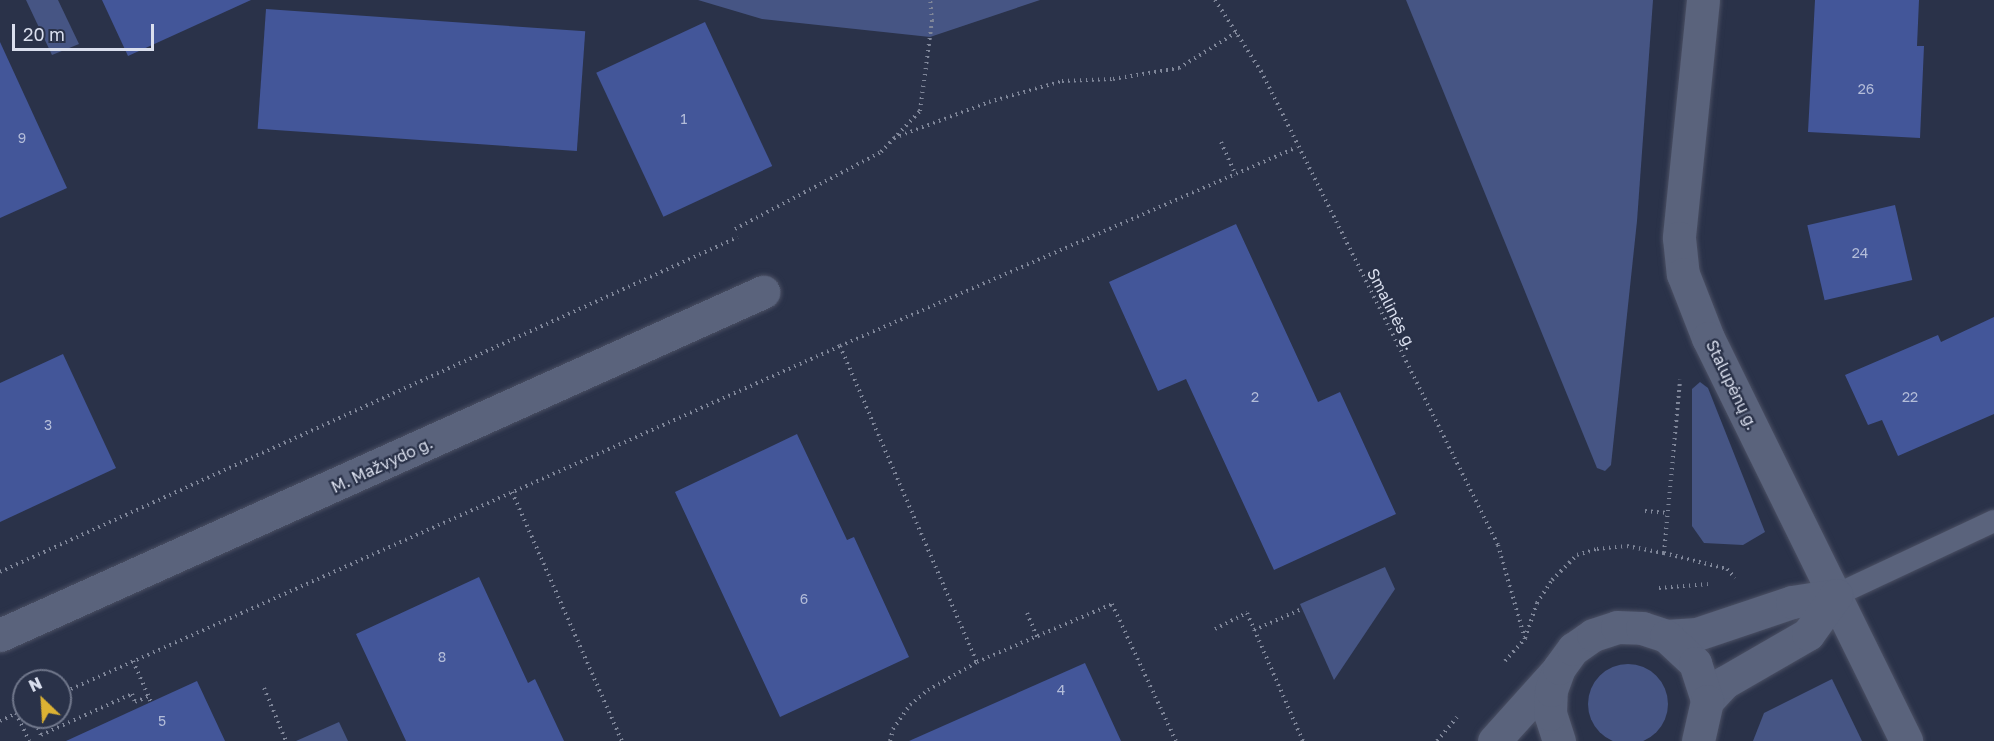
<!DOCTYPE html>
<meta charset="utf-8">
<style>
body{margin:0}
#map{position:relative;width:1994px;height:741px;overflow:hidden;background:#2a3249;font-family:"Golos Text",sans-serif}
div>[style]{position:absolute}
.green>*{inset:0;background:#465584}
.round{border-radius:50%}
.building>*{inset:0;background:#435699;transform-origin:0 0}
.path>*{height:4px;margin-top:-2px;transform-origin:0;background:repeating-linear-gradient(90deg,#7f8699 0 1.5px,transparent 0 6px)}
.roads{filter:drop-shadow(0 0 2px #4b5064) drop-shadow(0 0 2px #4b5064)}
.lane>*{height:22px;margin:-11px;padding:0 11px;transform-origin:11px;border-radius:11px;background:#5a637c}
.street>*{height:33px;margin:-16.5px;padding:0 16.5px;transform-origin:16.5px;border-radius:16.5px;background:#5a637c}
span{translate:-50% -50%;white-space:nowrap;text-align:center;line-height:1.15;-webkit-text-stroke:4.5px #2a3249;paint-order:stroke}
.number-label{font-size:14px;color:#b4bdd9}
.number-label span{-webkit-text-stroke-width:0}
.street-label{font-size:16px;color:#dadfee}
.north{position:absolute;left:12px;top:669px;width:60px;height:60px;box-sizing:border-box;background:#2a3249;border:2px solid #70778b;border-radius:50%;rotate:335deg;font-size:16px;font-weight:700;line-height:24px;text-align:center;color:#dadfee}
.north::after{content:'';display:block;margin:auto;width:21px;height:27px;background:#dcb233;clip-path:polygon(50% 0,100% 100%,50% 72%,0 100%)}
.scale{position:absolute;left:12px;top:24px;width:142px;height:27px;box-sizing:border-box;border:3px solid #dadfee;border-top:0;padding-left:8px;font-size:18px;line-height:21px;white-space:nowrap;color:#dadfee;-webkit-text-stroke:4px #2a3249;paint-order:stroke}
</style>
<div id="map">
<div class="green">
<i style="clip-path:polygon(26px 0,58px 0,79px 44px,52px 55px)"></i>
<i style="clip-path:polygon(698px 0,1040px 0,930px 37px,762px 19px)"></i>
<i style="clip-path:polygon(1406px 0,1653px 0,1637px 221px,1611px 465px,1605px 471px,1597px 468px)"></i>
<i style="clip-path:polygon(1700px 382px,1708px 388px,1765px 532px,1743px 545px,1704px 543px,1692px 526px,1692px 389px)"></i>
<i style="clip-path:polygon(1385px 567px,1395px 589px,1334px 680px,1300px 604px)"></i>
<i class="round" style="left:1588px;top:664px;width:80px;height:80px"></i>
<i style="clip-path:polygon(1832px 679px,1862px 741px,1753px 741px,1764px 713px)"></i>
<i style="clip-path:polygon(339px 722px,348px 741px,296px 741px)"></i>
</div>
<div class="building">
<i style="clip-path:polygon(102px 0,251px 0,128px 56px)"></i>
<i style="clip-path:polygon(1815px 0,1919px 0,1917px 46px,1924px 46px,1920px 138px,1808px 132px)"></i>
<i style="left:266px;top:9px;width:320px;height:120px;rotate:4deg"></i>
<i style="left:705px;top:22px;width:159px;height:120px;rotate:65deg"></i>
<i style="clip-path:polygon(0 42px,67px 188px,0 218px)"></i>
<i style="left:1895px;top:205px;width:77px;height:90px;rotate:77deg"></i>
<i style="clip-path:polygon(1236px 224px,1318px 402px,1340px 392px,1396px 514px,1274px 570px,1186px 379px,1158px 391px,1109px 282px)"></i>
<i style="clip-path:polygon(1994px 317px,1994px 414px,1898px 456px,1882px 420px,1868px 425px,1845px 375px,1938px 335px,1941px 342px)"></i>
<i style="clip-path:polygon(63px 354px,116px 468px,0 522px,0 383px)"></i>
<i style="clip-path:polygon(797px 434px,847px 540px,854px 537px,909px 657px,780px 717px,675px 492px)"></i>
<i style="clip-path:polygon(479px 577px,528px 683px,535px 679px,564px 741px,406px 741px,356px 634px)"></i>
<i style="clip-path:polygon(1085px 663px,1121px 741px,909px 741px)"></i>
<i style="clip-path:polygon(197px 681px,225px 741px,66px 741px,151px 702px)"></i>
</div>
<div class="path">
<i style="left:1215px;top:0;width:85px;rotate:57.1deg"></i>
<i style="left:1261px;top:71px;width:530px;rotate:63.43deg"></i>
<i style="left:1498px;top:545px;width:98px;rotate:74deg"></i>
<i style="left:894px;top:138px;width:102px;rotate:-20.8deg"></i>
<i style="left:989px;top:102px;width:76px;rotate:-16deg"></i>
<i style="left:1062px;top:81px;width:51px;rotate:-2.2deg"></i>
<i style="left:1113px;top:79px;width:67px;rotate:-9.5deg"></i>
<i style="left:1179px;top:68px;width:68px;rotate:-31.8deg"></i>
<i style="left:1221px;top:142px;width:36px;rotate:66deg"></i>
<i style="left:735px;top:229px;width:165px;rotate:-27.8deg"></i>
<i style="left:881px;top:152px;width:57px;rotate:-46.4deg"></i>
<i style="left:920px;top:111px;width:91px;rotate:-82.4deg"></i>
<i style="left:932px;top:21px;width:21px;rotate:-95deg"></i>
<i style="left:840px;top:346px;width:344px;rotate:66.6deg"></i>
<i style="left:512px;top:492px;width:272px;rotate:66.2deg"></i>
<i style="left:1645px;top:511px;width:23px;rotate:5deg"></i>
<i style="left:1664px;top:553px;width:174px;rotate:-84.7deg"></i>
<i style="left:0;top:572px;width:810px;rotate:-24.41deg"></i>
<i style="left:1659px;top:588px;width:49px;rotate:-4.7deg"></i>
<i style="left:1027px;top:613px;width:26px;rotate:67deg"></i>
<i style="left:1215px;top:629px;width:36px;rotate:-27deg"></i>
<i style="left:1247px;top:613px;width:140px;rotate:66.4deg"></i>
<i style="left:1254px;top:630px;width:52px;rotate:-23.6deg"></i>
<i style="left:1525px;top:638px;width:37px;rotate:-71deg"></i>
<i style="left:1537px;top:603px;width:27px;rotate:-57deg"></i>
<i style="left:1552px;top:580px;width:35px;rotate:-45deg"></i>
<i style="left:1577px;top:555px;width:21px;rotate:-17deg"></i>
<i style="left:1597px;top:549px;width:30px;rotate:-6deg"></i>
<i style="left:1627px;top:546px;width:38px;rotate:11deg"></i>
<i style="left:1664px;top:553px;width:65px;rotate:14.3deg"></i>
<i style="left:1727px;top:569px;width:12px;rotate:48deg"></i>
<i style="left:133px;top:661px;width:45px;rotate:66.3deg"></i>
<i style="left:1505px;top:661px;width:31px;rotate:-48deg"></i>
<i style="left:264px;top:688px;width:57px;rotate:67.5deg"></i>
<i style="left:60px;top:694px;width:854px;rotate:-24.04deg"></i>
<i style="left:840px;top:346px;width:498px;rotate:-23.5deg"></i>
<i style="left:16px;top:713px;width:31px;rotate:65deg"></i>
<i style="left:33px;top:717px;width:20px;rotate:66deg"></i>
<i style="left:41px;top:735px;width:100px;rotate:-24.3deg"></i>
<i style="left:132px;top:694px;width:9px;rotate:69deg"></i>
<i style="left:135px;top:702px;width:15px;rotate:-23deg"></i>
<i style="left:0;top:721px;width:26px;rotate:-25deg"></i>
<i style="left:890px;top:741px;width:12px;rotate:-76deg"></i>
<i style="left:893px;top:729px;width:29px;rotate:-55deg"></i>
<i style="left:910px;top:705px;width:23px;rotate:-40deg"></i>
<i style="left:928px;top:690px;width:56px;rotate:-29.7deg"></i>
<i style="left:977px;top:662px;width:147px;rotate:-23.2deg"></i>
<i style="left:1112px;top:604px;width:151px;rotate:65deg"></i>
<i style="left:1437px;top:741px;width:31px;rotate:-50deg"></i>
</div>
<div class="roads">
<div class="lane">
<i style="left:1836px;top:595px;width:174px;rotate:-25.1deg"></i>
</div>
<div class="street">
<i style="left:1703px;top:0;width:239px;rotate:95.8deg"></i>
<i style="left:1679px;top:238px;width:36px;rotate:84deg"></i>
<i style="left:1683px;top:274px;width:69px;rotate:68.7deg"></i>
<i style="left:1708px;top:338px;width:449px;rotate:63.8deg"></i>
<i style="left:0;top:635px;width:837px;rotate:-24.21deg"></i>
<i style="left:1666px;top:636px;width:31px;rotate:-4deg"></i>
<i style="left:1697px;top:634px;width:100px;rotate:-18.6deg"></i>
<i style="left:1792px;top:602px;width:45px;rotate:-9deg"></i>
<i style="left:1707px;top:701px;width:26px;rotate:-47deg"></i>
<i style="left:1725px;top:682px;width:96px;rotate:-30deg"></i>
<i style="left:1808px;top:634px;width:48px;rotate:-54.3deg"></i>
<i style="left:1494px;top:741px;width:96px;rotate:-48deg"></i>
<i style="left:1559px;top:741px;width:28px;rotate:-108deg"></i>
<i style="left:1550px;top:714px;width:24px;rotate:-88deg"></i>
<i style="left:1551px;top:690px;width:23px;rotate:-70deg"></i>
<i style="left:1559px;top:668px;width:24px;rotate:-54deg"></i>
<i style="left:1573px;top:649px;width:24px;rotate:-35deg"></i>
<i style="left:1593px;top:635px;width:25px;rotate:-18deg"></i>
<i style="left:1617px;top:627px;width:25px;rotate:2deg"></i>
<i style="left:1642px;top:628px;width:25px;rotate:18deg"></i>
<i style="left:1666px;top:636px;width:40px;rotate:43deg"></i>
<i style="left:1695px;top:663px;width:40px;rotate:72deg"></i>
<i style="left:1707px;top:701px;width:41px;rotate:102.7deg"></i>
</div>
</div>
<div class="number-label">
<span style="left:1866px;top:89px">26</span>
<span style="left:684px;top:119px">1</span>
<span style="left:22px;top:138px">9</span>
<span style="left:1860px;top:253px">24</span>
<span style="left:1255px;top:397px">2</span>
<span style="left:1910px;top:397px">22</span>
<span style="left:48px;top:425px">3</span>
<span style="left:804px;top:599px">6</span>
<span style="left:442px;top:657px">8</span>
<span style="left:1061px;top:690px">4</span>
<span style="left:162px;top:721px">5</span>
</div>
<div class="street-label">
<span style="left:1392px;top:309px;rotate:63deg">Smalinės g.</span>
<span style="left:1732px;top:385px;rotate:64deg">Stalupėnų g.</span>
<span style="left:382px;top:465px;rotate:-25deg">M. Mažvydo g.</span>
</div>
<div class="north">N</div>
<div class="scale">20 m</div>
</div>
